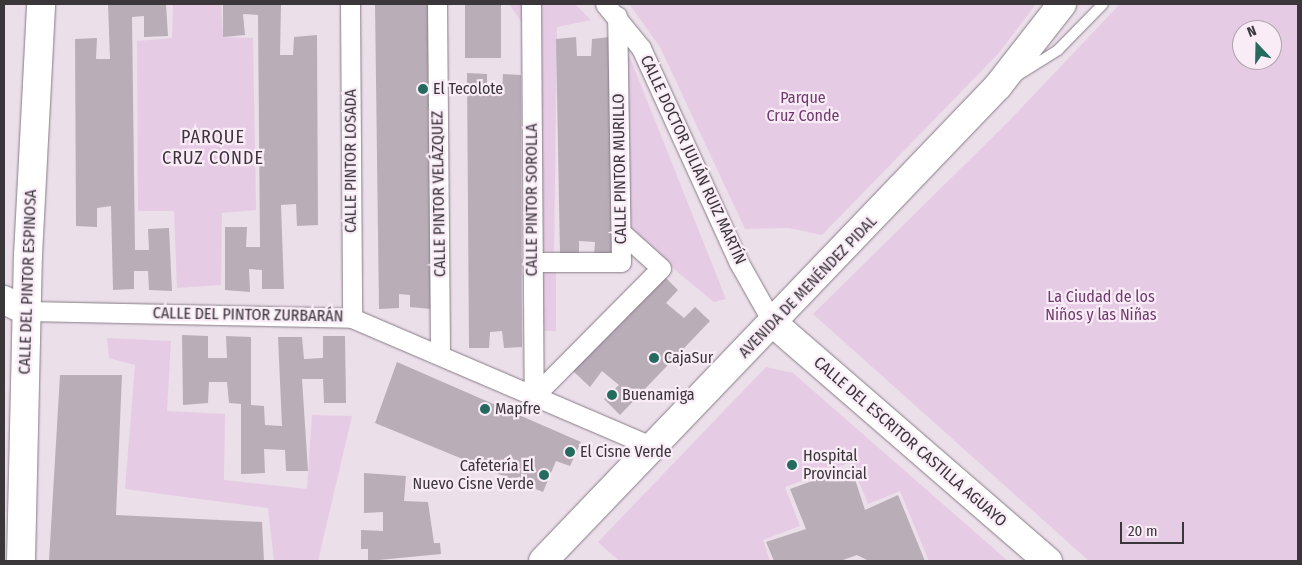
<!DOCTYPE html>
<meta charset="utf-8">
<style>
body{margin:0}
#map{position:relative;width:1302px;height:565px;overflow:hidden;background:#ebdfea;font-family:"Fira Sans Condensed",sans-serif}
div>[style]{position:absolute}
.green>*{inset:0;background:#e6cbe4;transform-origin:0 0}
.building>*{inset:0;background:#b9adb8;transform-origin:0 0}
.roads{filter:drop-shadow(0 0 1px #867b85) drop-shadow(0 0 1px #867b85)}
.lane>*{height:10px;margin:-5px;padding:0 5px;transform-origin:5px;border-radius:5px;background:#fff}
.street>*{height:19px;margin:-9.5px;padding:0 9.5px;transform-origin:9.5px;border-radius:9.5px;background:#fff}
.secondary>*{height:28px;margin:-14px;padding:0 14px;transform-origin:14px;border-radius:14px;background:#fff}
.dots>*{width:14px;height:14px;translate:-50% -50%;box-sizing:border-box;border:2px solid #f9ecf7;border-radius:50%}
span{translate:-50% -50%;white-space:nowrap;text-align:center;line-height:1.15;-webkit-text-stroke:4.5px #f9ecf7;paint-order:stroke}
.poi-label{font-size:16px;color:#3a363a}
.left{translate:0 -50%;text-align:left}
.right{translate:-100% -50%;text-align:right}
.park-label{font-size:16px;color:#6f3a6d}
.street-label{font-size:16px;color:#3a363a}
.neighbourhood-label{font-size:18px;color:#3f353e;letter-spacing:1px}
.frame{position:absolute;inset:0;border:5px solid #3a363a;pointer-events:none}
.north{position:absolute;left:1232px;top:20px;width:50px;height:50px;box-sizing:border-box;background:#f9ecf7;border:1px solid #ada3ab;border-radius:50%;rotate:339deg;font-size:14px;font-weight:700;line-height:20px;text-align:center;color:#3a363a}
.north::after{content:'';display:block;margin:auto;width:18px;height:22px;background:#246a5e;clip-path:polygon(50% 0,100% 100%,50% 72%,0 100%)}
.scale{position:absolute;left:1120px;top:522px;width:64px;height:22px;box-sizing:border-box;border:2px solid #3a363a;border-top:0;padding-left:6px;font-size:15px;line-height:18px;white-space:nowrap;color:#3a363a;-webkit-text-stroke:4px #f9ecf7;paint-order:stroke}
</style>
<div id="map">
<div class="green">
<i style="clip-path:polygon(173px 4px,221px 4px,223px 37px,253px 38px,256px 210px,222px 213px,221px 285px,177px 288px,174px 211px,138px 211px,137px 41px,172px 38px)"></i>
<i style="clip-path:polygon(509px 4px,575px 4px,591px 20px,557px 27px,554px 252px,541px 251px,527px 30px)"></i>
<i style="clip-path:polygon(629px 4px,1036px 4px,998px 54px,822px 235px,789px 228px,745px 229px,660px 47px)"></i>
<i style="clip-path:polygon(evenodd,1120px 4px,1298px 4px,1298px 561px,1089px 561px,813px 314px,1006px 124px,1120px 4px,1242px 30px,1272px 30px,1272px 60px,1242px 60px,1242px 30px)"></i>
<i style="clip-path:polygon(625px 45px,726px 299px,714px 302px,629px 232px)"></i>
<i style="left:556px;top:271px;width:60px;height:19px;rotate:90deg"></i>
<i style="clip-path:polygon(107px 338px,171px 341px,167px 411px,225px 414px,224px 480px,307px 489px,312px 415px,352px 416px,318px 561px,274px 561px,268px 508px,125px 489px,135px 365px,109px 358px)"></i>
<i style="clip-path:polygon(766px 367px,793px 373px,1008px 561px,929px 561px,900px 491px,868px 504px,851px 462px,785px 487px,800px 526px,763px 540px,770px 561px,619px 561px,598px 542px)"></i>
</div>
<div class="building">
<i style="clip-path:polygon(108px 4px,166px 4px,168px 36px,144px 37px,144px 16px,132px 17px,135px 250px,149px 250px,148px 229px,169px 228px,172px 291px,149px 290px,148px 271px,134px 271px,134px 289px,113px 290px,111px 206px,97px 208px,97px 227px,76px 226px,75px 39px,97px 38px,96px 59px,110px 59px)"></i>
<i style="clip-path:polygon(223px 4px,281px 4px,280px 55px,293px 55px,294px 37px,317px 35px,318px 225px,297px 226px,296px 204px,281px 205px,284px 289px,262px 289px,262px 270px,249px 269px,250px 292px,225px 290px,225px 227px,247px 227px,246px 247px,260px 247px,258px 15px,243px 14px,245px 35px,223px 37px)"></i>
<i style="clip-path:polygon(375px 4px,429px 4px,431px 309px,410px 307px,410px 295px,399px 294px,399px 308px,379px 309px)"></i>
<i style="left:465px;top:4px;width:36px;height:54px"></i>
<i style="clip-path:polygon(576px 37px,577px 56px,591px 56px,592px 39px,610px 37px,614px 257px,594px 256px,595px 242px,579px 241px,579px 257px,560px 255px,556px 39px)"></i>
<i style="clip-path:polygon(467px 73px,487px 74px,487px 92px,502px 92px,503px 74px,521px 75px,522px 347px,504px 348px,502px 331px,490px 332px,489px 348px,469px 348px)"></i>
<i style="clip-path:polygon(663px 275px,678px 290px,666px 303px,684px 318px,695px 307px,710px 321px,620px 415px,604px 399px,619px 385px,602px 371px,590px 387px,572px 370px)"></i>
<i style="clip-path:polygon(182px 335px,208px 336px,208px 358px,227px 358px,226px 336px,251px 337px,251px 405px,264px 406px,265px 425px,282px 426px,278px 337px,302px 337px,304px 359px,323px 358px,323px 336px,345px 336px,346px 403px,324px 403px,323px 379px,302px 379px,308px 471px,286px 471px,285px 450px,264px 449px,265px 473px,241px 474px,241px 404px,229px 403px,227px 382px,209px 382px,208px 403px,183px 405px)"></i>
<i style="clip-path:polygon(397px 362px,581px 442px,570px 466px,556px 461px,543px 492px,375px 423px)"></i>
<i style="clip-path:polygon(60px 375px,122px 375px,116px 515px,262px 522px,264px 561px,49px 561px)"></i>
<i style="clip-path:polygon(851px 467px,865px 510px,898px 495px,925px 561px,869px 561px,857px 555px,840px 561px,774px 561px,766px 542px,806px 529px,790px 489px)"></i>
<i style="clip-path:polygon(364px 473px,406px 476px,404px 501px,428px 502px,434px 543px,440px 543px,441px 554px,368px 561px,368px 549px,361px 549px,361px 530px,383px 531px,383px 512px,364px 513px)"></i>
</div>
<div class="roads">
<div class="lane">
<i style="left:1015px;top:77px;width:51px;rotate:-32.1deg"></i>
<i style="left:1058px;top:50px;width:64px;rotate:-45.6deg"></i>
</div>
<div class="street">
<i style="left:350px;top:4px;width:314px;rotate:89.6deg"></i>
<i style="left:437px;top:4px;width:351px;rotate:89.5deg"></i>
<i style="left:531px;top:4px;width:392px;rotate:89.6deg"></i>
<i style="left:605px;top:4px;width:57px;rotate:50.7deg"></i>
<i style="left:641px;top:48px;width:234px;rotate:65.5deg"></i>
<i style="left:738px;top:261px;width:71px;rotate:60.6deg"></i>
<i style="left:532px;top:262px;width:89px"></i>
<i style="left:621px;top:262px;width:246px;rotate:-90.9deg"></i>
<i style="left:27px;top:311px;width:325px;rotate:1.2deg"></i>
<i style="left:352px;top:318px;width:327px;rotate:23.2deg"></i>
<i style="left:534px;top:396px;width:180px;rotate:-45.2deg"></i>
<i style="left:661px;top:268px;width:52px;rotate:-138.1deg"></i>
</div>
<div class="secondary">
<i style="left:4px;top:300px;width:25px;rotate:26deg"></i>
<i style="left:773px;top:323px;width:364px;rotate:40.9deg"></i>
<i style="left:21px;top:561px;width:306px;rotate:-88.7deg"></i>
<i style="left:28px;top:255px;width:251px;rotate:-87deg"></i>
<i style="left:543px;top:561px;width:658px;rotate:-46.23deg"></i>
<i style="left:998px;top:86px;width:104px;rotate:-52deg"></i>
</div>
</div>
<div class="dots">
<i style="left:423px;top:89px;background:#246a5e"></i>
<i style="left:654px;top:358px;background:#246a5e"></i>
<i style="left:612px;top:395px;background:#246a5e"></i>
<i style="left:485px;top:409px;background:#246a5e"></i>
<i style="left:570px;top:452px;background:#246a5e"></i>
<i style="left:792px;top:465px;background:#246a5e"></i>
<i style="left:544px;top:475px;background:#246a5e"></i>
</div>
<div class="poi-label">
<span class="left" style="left:433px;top:89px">El Tecolote</span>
<span class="left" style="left:664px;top:358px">CajaSur</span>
<span class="left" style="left:622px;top:395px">Buenamiga</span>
<span class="left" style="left:495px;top:409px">Mapfre</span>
<span class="left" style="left:580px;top:452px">El Cisne Verde</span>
<span class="left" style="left:803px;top:465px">Hospital<br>Provincial</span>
<span class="right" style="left:534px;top:475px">Cafetería El<br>Nuevo Cisne Verde</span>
</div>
<div class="park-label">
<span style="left:803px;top:107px">Parque<br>Cruz Conde</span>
<span style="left:1101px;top:306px">La Ciudad de los<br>Niños y las Niñas</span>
</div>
<div class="street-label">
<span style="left:693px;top:160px;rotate:65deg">CALLE DOCTOR JULIÁN RUIZ MARTÍN</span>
<span style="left:351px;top:161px;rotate:-90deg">CALLE PINTOR LOSADA</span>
<span style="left:620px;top:169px;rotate:-91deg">CALLE PINTOR MURILLO</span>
<span style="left:439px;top:194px;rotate:-91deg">CALLE PINTOR VELÁZQUEZ</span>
<span style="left:532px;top:200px;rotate:-90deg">CALLE PINTOR SOROLLA</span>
<span style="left:28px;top:282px;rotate:-88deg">CALLE DEL PINTOR ESPINOSA</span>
<span style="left:808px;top:287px;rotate:-46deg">AVENIDA DE MENÉNDEZ PIDAL</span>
<span style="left:248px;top:315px;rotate:1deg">CALLE DEL PINTOR ZURBARÁN</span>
<span style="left:910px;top:442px;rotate:41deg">CALLE DEL ESCRITOR CASTILLA AGUAYO</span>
</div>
<div class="neighbourhood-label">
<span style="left:213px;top:148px">PARQUE<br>CRUZ CONDE</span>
</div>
<div class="frame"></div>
<div class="north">N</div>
<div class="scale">20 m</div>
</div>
